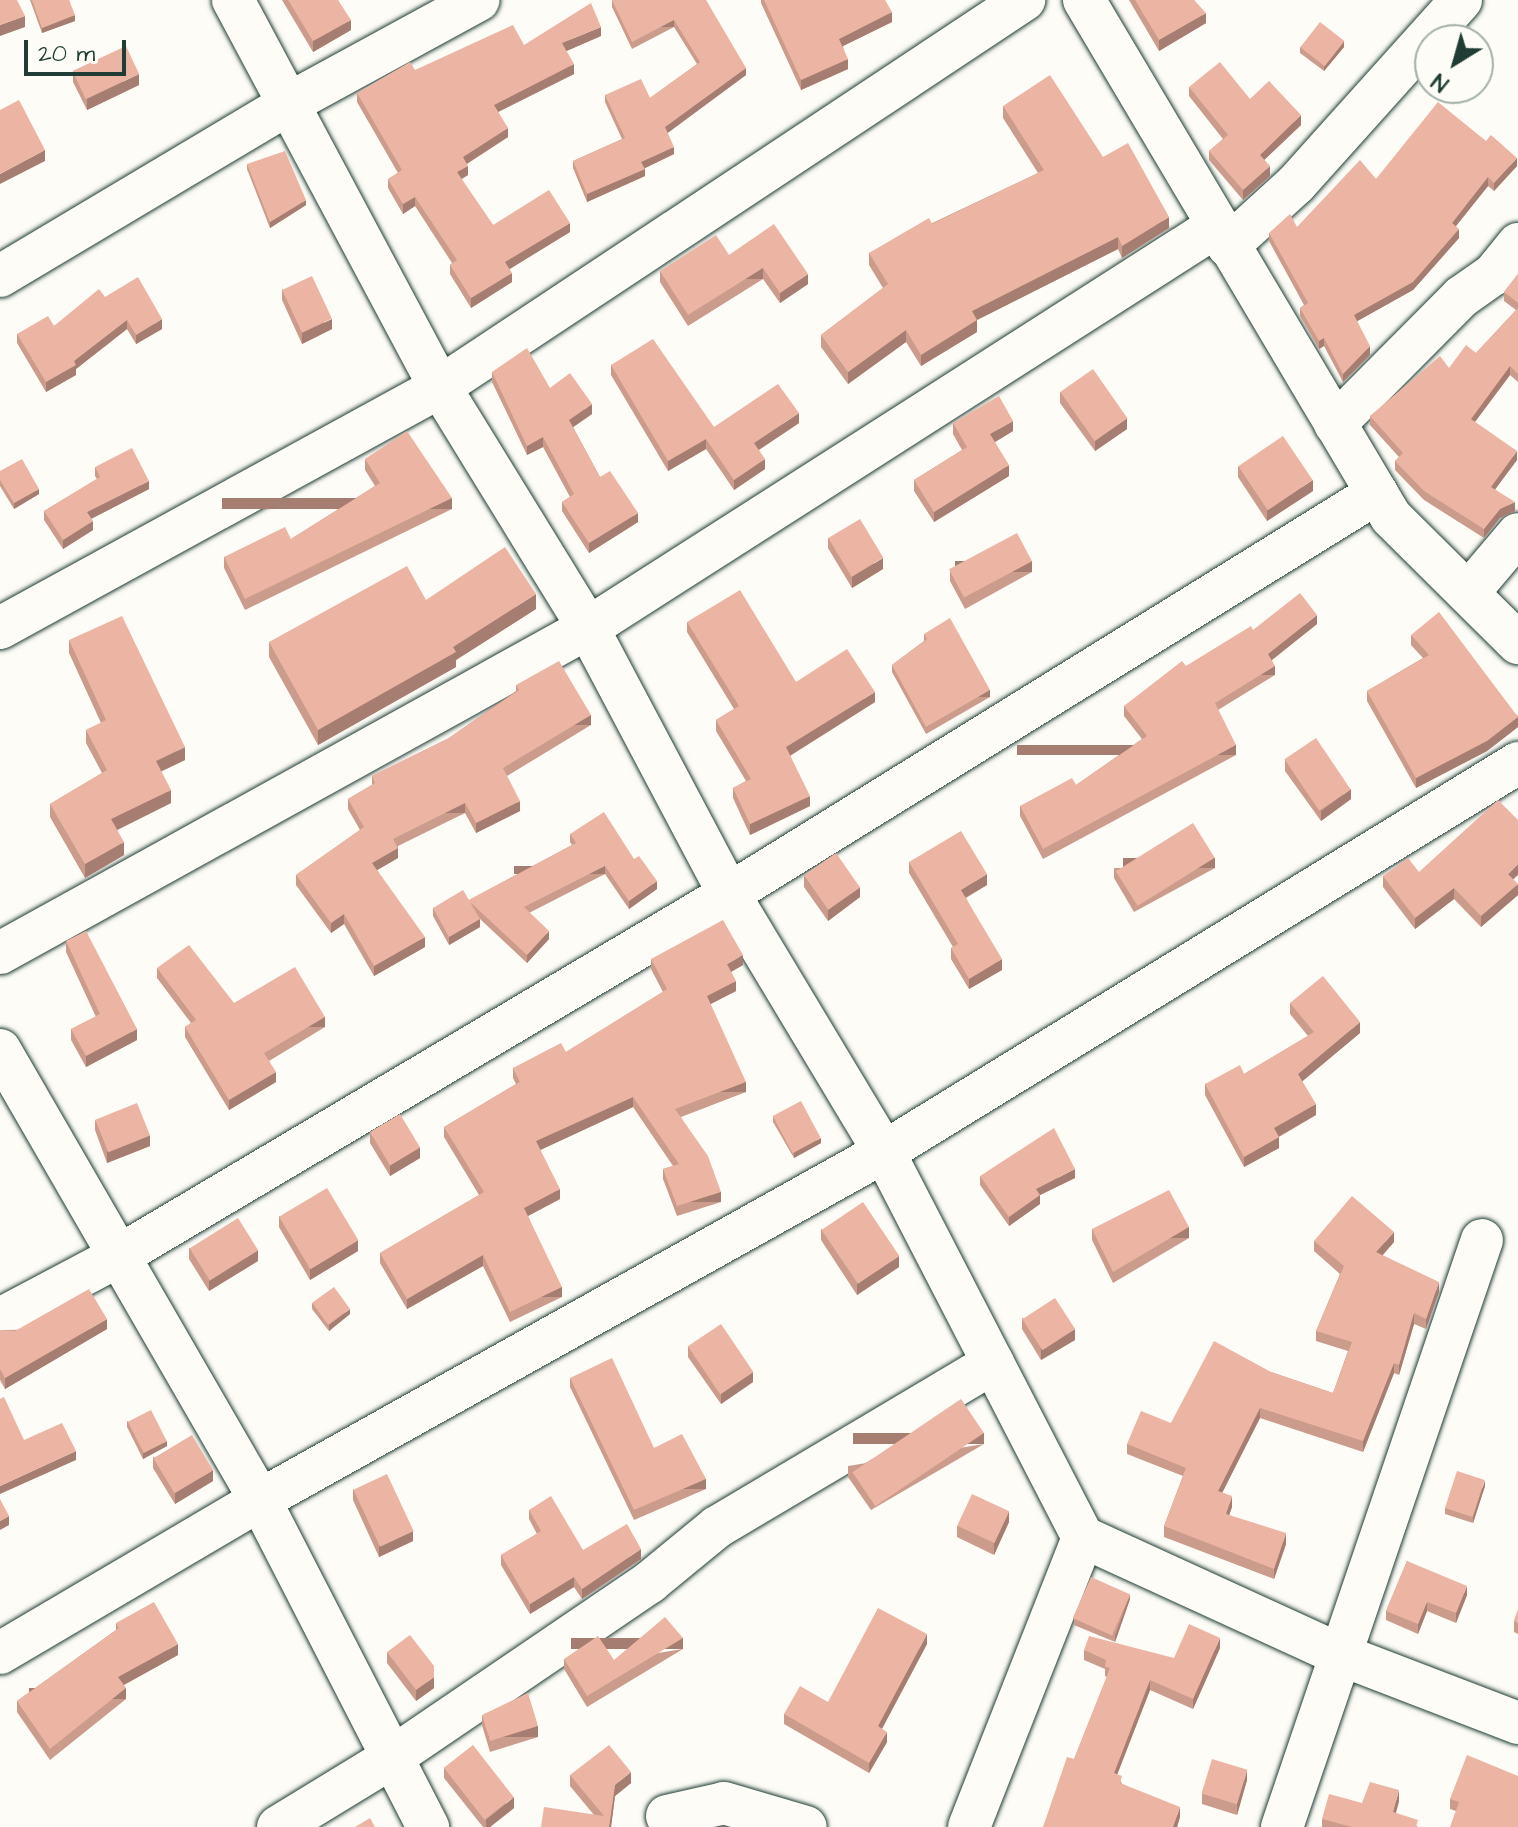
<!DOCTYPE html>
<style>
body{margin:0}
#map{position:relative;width:1518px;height:1827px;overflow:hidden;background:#fdfcf7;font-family:"Architects Daughter",sans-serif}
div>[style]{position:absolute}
.roads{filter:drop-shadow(0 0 2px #1f3d34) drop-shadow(0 0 2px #1f3d34)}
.minor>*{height:42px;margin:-21px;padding:0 21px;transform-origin:21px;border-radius:21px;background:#fdfcf7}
.wall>*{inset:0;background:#cb9b8b}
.shaded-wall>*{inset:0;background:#a57e71;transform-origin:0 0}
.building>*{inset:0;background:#ecb4a2;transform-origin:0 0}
span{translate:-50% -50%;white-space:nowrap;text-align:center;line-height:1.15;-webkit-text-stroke:6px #fdfcf7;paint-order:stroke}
.north{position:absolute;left:1414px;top:24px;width:80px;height:80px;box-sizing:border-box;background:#fdfcf7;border:2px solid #a4b0a9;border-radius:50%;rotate:217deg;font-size:22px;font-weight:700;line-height:32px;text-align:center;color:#1f3d34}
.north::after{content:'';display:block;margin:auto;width:28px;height:36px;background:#1f3d34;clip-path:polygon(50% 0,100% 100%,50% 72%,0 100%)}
.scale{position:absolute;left:24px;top:40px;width:102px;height:36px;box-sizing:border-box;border:4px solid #1f3d34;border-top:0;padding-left:10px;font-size:24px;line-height:28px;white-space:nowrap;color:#1f3d34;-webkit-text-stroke:6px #fdfcf7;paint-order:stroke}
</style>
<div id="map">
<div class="roads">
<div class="minor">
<i style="left:233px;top:0;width:439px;rotate:61.9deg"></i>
<i style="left:440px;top:387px;width:283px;rotate:58.4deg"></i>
<i style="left:588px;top:628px;width:301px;rotate:62.1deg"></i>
<i style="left:729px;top:894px;width:301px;rotate:59deg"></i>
<i style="left:884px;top:1152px;width:433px;rotate:62.7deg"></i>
<i style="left:1083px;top:1537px;width:284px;rotate:24.6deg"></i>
<i style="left:1341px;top:1655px;width:190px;rotate:21deg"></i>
<i style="left:1084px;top:0;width:601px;rotate:59.3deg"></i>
<i style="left:1391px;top:517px;width:179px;rotate:44.8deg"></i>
<i style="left:1228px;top:246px;width:92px;rotate:-42.4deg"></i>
<i style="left:1296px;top:184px;width:247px;rotate:-48.1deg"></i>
<i style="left:0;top:276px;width:335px;rotate:-30.8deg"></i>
<i style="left:288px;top:104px;width:217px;rotate:-28.6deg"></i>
<i style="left:1335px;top:424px;width:179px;rotate:-45.2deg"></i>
<i style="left:1461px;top:297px;width:39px;rotate:-35deg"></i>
<i style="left:1493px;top:275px;width:40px;rotate:-51deg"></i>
<i style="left:1468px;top:593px;width:77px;rotate:-49.7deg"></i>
<i style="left:0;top:628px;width:502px;rotate:-28.71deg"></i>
<i style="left:440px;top:387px;width:701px;rotate:-33.53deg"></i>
<i style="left:0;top:953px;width:672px;rotate:-28.93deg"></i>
<i style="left:588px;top:628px;width:746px;rotate:-32.58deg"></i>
<i style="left:0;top:1050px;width:520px;rotate:59.98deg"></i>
<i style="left:260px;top:1500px;width:368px;rotate:62.8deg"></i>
<i style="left:0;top:1319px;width:132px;rotate:-27.9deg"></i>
<i style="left:117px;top:1257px;width:712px;rotate:-30.67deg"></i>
<i style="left:729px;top:894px;width:762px;rotate:-31.75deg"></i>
<i style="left:0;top:1653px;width:302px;rotate:-30.5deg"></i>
<i style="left:260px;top:1500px;width:714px;rotate:-29.15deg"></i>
<i style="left:884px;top:1152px;width:744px;rotate:-31.53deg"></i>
<i style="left:667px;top:1816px;width:58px;rotate:-12.8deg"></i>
<i style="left:724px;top:1803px;width:85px;rotate:16.3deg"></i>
<i style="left:278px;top:1827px;width:132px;rotate:-31.4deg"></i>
<i style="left:391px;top:1758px;width:313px;rotate:-34.2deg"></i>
<i style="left:650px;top:1582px;width:87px;rotate:-39.4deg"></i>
<i style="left:717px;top:1527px;width:321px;rotate:-30.7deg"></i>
<i style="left:969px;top:1827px;width:312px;rotate:-68.5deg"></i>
<i style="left:1282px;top:1827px;width:620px;rotate:-71.19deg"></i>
</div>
</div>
<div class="wall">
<i style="clip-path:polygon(30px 0,69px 0,75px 21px,42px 33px)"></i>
<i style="clip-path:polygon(282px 0,338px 0,351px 30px,313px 52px)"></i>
<i style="clip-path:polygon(612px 0,706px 0,746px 75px,667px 133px,674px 154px,645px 168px,645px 176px,587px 202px,573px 168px,573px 161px,622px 139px,605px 102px,605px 95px,650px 98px,697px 64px,674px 27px,632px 49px,612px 7px)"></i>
<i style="clip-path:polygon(761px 0,885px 0,892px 22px,843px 46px,848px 69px,801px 90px,761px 3px)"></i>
<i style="clip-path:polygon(1129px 0,1194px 0,1206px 23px,1159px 51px)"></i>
<i style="clip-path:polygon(601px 36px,566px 51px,574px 74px,498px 112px,508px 137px,467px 164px,468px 175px,461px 179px,493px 225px,570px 232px,509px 269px,512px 282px,471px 308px,450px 274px,450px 265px,452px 263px,415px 206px,403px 214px,388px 188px,388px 179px,398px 173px,357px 102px,357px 93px,415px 70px,524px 45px)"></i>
<i style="clip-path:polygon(1300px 47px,1344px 47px,1324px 71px,1300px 53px)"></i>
<i style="clip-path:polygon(73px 71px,139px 85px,87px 110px,73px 82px)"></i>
<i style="clip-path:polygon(1189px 87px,1250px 99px,1301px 125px,1264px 160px,1270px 176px,1243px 200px,1209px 160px,1209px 151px,1223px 139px,1189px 96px)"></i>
<i style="clip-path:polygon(1003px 106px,1103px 157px,1169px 228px,1122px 258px,1118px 249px,977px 320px,977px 332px,921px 366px,906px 342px,848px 384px,821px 347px,821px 335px,883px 288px,869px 265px,869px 253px,1038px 173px,1003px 118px)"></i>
<i style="clip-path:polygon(247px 164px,306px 205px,270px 228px,247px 169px)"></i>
<i style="clip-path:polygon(1517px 166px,1494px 191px,1488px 186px,1456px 226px,1459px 238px,1413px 290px,1357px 321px,1370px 355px,1343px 382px,1324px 346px,1319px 349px,1300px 316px,1300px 308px,1304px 305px,1269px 241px,1269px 233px,1297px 227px,1376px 179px)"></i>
<i style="clip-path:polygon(729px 255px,808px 284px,780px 303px,763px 279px,688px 326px,660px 282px,660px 271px)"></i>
<i style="clip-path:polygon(1518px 274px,1518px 382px,1510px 375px,1475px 422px,1517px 460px,1495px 489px,1515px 511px,1500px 518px,1484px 538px,1424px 500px,1395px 470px,1395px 461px,1399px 457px,1370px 425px,1370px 416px,1476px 353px,1516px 310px,1504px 301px,1504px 292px)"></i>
<i style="clip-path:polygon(282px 289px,332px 329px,302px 344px,282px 300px)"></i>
<i style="clip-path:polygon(105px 297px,162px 329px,136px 344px,127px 329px,76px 369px,76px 375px,46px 392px,17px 343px,17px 334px,54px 326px)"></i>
<i style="clip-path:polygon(611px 365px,714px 427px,799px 423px,759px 450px,765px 469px,734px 490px,706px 449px,668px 471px,611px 375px)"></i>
<i style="clip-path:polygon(492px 372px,550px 388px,592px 414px,573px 427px,600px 477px,638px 522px,589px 553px,562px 511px,562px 502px,570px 497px,543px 447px,527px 455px,492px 382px)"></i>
<i style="clip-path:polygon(1060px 392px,1127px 429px,1095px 451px,1060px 403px)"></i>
<i style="clip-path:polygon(953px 423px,1013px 431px,995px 442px,1009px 476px,934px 522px,914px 491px,914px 480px,962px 450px,953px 434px)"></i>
<i style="clip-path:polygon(365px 459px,452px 509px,245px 610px,224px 568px,224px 557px,291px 539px,375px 486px,365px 470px)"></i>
<i style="clip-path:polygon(1238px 466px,1313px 491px,1267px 521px,1238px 477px)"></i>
<i style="clip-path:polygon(95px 467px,149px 489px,91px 519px,93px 530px,63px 549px,44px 520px,44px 511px,97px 479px,95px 476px)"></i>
<i style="clip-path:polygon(0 471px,39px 494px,14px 509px,0 486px)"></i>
<i style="clip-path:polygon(828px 538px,883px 569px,852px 588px,828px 548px)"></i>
<i style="clip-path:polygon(950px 570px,1032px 572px,965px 609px,950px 581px)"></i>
<i style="clip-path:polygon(426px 600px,536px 609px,456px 660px,456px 667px,318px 745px,269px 657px,269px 642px)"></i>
<i style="clip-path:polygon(687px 622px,796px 682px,875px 702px,790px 756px,810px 806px,750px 835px,733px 798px,733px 788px,746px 781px,716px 731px,716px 720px,734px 709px,687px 632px)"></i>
<i style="clip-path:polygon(1317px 624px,1272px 660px,1275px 675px,1218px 710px,1236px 755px,1043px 859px,1020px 816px,1020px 806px,1076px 785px,1142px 739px,1124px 716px,1124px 706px,1186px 666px,1253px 630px)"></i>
<i style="clip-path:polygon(924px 634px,990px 697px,926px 734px,892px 672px,892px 665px,924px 641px)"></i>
<i style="clip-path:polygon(1411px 635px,1518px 716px,1518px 727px,1487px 751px,1416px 788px,1367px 701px,1367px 691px,1423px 658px,1411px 645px)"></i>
<i style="clip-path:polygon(69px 640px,185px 760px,161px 771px,171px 803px,117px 830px,124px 855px,85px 878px,50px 817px,50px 804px,102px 773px,86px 743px,86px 730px,101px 723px,69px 653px)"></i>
<i style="clip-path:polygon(516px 685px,591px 725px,507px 776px,520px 811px,476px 833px,465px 813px,398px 846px,398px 858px,377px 870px,425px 947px,374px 976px,344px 924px,331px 933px,296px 885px,296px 875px,360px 830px,348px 809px,348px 799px,372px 785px,372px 776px,449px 738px,516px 691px)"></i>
<i style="clip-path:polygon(1285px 760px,1351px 799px,1321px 821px,1285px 771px)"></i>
<i style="clip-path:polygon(570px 834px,634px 859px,657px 889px,629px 909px,605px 874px,529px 913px,549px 939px,527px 963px,480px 919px,480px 927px,449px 945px,433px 916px,433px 908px,469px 900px,572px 845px,570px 842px)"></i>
<i style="clip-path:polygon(909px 862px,987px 885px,966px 898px,1002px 970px,969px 989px,951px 959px,951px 948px,953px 947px,909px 873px)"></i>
<i style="clip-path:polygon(1114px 868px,1215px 868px,1134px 912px,1114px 878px)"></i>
<i style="clip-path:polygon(1419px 872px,1513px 879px,1518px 895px,1481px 927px,1454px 899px,1415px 929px,1383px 887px,1383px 876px)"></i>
<i style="clip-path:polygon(804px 876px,860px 897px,828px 921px,804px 887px)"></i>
<i style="clip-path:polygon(66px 941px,137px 1040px,86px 1067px,71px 1040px,71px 1029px,96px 1017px,66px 952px)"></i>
<i style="clip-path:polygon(651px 959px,743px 965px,731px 972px,736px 991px,710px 1004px,746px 1092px,681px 1117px,721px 1202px,677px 1216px,663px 1179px,663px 1169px,673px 1166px,633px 1107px,540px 1150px,560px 1199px,528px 1216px,562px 1297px,510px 1322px,483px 1266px,407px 1309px,380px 1263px,380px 1253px,479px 1195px,444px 1137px,444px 1127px,516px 1084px,513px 1078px,513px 1068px,566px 1052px,663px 992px,651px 969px)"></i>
<i style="clip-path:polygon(157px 968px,234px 1003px,325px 1027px,269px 1061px,276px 1082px,229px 1110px,185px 1037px,185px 1027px,191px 1023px,157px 978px)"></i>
<i style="clip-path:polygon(1290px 1003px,1360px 1033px,1302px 1081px,1316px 1115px,1279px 1137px,1279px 1148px,1244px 1167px,1205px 1095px,1205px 1084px,1244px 1074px,1308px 1036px,1290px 1014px)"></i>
<i style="clip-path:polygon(773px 1117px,821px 1143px,794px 1158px,773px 1122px)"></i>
<i style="clip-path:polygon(95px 1120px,150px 1146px,107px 1163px,95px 1130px)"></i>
<i style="clip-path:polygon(370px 1132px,420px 1158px,390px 1176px,370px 1143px)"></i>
<i style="clip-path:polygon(980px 1176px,1075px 1178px,1040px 1195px,1040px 1204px,1009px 1226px,980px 1185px)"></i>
<i style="clip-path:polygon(279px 1216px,358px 1251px,310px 1280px,279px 1227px)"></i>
<i style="clip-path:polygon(821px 1229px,899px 1267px,857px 1295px,821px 1240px)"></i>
<i style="clip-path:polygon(1092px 1229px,1189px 1238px,1113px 1283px,1092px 1240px)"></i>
<i style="clip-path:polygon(1314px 1241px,1394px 1242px,1382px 1255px,1439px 1292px,1426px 1329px,1414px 1324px,1399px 1375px,1394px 1373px,1363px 1452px,1260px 1418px,1222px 1493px,1232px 1507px,1229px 1515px,1286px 1544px,1274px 1579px,1164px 1537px,1164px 1526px,1183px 1476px,1127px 1454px,1127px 1444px,1171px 1423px,1271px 1372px,1333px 1393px,1348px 1351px,1316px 1341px,1316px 1331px,1340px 1274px,1314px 1251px)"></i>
<i style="clip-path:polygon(189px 1248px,258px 1261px,209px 1291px,189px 1259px)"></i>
<i style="clip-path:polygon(312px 1303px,350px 1314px,329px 1331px,312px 1309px)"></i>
<i style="clip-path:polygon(1022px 1318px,1075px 1340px,1041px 1360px,1022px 1329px)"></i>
<i style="clip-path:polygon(107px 1329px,5px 1389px,0 1380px,0 1330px)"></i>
<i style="clip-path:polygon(688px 1346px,753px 1382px,721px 1404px,688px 1357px)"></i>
<i style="clip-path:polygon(570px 1378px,654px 1448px,706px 1489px,634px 1520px,570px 1387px)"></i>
<i style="clip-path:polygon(127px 1421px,167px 1446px,143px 1459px,127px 1427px)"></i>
<i style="clip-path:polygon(984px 1444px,871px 1510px,848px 1477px,848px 1466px)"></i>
<i style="clip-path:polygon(153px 1457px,213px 1481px,175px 1504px,153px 1468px)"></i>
<i style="clip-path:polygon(1485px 1486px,1473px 1523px,1445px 1514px,1445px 1508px)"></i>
<i style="clip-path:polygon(353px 1489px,413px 1541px,379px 1557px,353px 1500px)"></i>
<i style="clip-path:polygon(529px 1510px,583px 1550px,641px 1559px,582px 1599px,574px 1587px,530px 1614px,501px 1565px,501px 1555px,537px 1534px,529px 1519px)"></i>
<i style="clip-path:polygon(1009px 1522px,994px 1555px,957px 1537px,957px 1526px)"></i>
<i style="clip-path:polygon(1407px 1561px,1467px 1595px,1456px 1623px,1427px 1611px,1418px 1634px,1386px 1620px,1386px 1611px)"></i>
<i style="clip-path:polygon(1130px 1599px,1115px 1642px,1074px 1625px,1074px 1619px)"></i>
<i style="clip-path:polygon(1518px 1610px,1518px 1634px,1514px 1632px,1514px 1621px)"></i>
<i style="clip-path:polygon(116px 1623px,178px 1655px,124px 1685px,126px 1699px,50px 1760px,17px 1712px,17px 1701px,116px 1630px)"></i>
<i style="clip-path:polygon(927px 1644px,882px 1729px,887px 1742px,869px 1773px,784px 1724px,784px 1714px,828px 1702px)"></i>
<i style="clip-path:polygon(1220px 1648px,1193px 1709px,1150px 1690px,1117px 1774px,1122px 1784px,1180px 1817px,1177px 1827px,1043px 1827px,1074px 1759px,1107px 1677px,1105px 1676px,1105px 1669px,1084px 1660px,1084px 1650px,1174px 1658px)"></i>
<i style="clip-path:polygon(683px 1649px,587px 1707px,564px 1669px,564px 1659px,614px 1660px)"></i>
<i style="clip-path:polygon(387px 1652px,434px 1688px,416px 1701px,387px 1663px)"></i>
<i style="clip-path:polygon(482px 1715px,538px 1737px,490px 1752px,482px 1725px)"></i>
<i style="clip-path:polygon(444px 1768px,514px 1808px,490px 1827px,483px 1827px,444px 1778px)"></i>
<i style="clip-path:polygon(570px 1775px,631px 1783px,615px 1796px,611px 1827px,541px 1827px,594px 1815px,570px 1786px)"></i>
<i style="clip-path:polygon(1518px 1776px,1456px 1811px,1450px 1809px,1450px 1799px)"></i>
<i style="clip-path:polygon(1247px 1780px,1237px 1815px,1202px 1804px,1202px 1794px)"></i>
<i style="clip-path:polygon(1399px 1801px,1396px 1813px,1418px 1827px,1322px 1827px,1322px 1819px,1362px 1803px)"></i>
</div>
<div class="shaded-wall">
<i style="clip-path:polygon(892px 12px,892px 22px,839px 48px,839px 39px)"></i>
<i style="clip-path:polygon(1206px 13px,1206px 23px,1159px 51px,1159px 40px)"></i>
<i style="clip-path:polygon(75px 15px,75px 21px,42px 33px,42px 28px)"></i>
<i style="clip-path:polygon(25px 16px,25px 27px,0 36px,0 25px)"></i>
<i style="clip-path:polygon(351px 20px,351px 30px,313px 52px,313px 41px)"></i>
<i style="left:674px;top:20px;width:7px;height:47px;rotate:90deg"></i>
<i style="clip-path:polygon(601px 27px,601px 36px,562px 53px,562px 43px)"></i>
<i style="clip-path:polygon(1344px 41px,1344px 47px,1324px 71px,1324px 66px)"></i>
<i style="clip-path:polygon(848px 59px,848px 69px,801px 90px,801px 80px)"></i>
<i style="clip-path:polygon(574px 64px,574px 74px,494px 114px,494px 105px)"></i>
<i style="clip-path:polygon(746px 68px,746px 75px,665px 135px,665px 127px)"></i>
<i style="clip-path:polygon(139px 74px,139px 85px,87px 110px,87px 99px)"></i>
<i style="clip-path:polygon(1301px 115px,1301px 125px,1260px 164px,1260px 155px)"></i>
<i style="clip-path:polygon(508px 128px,508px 137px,463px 166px,463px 157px)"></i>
<i style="clip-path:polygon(674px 147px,674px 154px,641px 170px,641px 162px)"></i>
<i style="clip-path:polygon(45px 150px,45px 161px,0 184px,0 174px)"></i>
<i style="clip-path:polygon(1517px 158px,1517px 166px,1494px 191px,1494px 183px)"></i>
<i style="clip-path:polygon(468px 166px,468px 175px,457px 182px,457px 172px)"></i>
<i style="clip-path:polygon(1270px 166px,1270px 176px,1243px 200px,1243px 190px)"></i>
<i style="clip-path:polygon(645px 169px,645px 176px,587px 202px,587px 194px)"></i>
<i style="clip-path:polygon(1488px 177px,1488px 186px,1452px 231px,1452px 223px)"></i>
<i style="clip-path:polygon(415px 197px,415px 206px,403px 214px,403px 204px)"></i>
<i style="clip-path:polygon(306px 200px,306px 205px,270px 228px,270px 222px)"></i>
<i style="clip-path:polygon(1169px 217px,1169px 228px,1122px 258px,1122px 246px)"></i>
<i style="clip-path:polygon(570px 223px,570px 232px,505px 272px,505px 262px)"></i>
<i style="clip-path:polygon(1459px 229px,1459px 238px,1413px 290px,1354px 323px,1354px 315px)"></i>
<i style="clip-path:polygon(1118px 237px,1118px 249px,977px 320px,977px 332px,921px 366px,921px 355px,972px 311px)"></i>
<i style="left:763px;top:268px;width:11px;height:89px;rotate:90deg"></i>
<i style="clip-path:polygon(512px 273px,512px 282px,471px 308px,471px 298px)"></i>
<i style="clip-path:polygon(808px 274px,808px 284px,780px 303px,780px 293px)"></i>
<i style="clip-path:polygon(162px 319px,162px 329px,136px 344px,136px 335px)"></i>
<i style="clip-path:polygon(332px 319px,332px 329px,302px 344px,302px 333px)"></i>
<i style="clip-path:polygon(127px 320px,127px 329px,76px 369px,76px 375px,46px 392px,46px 382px)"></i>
<i style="clip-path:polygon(906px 330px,906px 342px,848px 384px,848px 372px)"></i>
<i style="clip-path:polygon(1324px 338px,1324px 346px,1319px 349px,1319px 341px)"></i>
<i style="clip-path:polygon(1370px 346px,1370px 355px,1343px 382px,1343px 374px)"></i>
<i style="clip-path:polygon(1510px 366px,1510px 375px,1471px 427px,1471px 419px)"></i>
<i style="clip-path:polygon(592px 404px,592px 414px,569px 430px,569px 420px)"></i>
<i style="clip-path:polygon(799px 413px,799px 423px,754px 453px,754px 443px)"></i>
<i style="clip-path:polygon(1127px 418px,1127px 429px,1095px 451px,1095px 441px)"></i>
<i style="clip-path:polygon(1013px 421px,1013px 431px,990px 445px,990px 434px)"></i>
<i style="clip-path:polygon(543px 437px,543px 447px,527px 455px,527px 446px)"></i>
<i style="clip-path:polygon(706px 439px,706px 449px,668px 471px,668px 461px)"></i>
<i style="clip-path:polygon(1517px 451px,1517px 460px,1491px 495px,1491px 487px)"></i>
<i style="clip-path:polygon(765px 459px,765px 469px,734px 490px,734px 480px)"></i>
<i style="clip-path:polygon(1009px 465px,1009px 476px,934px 522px,934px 512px)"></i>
<i style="clip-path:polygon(1313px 480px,1313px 491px,1267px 521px,1267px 510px)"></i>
<i style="clip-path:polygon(149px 481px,149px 489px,87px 521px,87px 512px)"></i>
<i style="clip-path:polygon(39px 489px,39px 494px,14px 509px,14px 503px)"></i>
<i style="left:452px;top:498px;width:11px;height:230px;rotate:90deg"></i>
<i style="clip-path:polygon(1515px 502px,1515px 511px,1500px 518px,1484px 538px,1484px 529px,1500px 509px)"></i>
<i style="clip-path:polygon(638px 513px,638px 522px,589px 553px,589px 543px)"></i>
<i style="clip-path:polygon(93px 521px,93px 530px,63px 549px,63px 540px)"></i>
<i style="clip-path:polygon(883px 558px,883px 569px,852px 588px,852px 577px)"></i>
<i style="left:1032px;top:561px;width:11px;height:77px;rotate:90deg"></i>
<i style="clip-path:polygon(536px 594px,536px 609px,456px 660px,456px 667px,318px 745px,318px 730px,453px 647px)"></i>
<i style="clip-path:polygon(1317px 615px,1317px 624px,1268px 663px,1268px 654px)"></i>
<i style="left:1275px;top:666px;width:9px;height:70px;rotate:90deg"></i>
<i style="left:990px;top:690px;width:7px;height:74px;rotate:90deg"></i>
<i style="clip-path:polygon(875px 692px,875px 702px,786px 758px,786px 747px)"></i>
<i style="left:591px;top:715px;width:10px;height:103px;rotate:90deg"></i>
<i style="clip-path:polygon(1518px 717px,1518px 727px,1487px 751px,1416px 788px,1416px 778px)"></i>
<i style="left:1236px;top:745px;width:10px;height:219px;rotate:90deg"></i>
<i style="clip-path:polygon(185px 747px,185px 760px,156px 774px,156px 761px)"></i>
<i style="clip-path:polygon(1351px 789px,1351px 799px,1321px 821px,1321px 811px)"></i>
<i style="clip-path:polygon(171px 790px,171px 803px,111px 833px,111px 819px)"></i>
<i style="clip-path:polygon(810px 796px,810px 806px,750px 835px,750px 824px)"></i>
<i style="clip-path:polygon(520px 801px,520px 811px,476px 833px,476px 823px)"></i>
<i style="left:465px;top:803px;width:10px;height:80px;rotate:90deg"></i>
<i style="clip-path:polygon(124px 842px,124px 855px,85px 878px,85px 864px)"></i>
<i style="clip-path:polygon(398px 848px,398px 858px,372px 873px,372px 863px)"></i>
<i style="left:1215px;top:858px;width:10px;height:92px;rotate:90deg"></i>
<i style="clip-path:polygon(1518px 864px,1518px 875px,1508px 884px,1508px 874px)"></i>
<i style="left:605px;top:866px;width:8px;height:91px;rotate:90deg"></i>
<i style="clip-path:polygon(987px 874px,987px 885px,961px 900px,961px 890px)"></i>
<i style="clip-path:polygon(657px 881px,657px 889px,629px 909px,629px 901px)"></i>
<i style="clip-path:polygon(1518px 884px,1518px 895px,1481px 927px,1481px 916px)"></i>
<i style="clip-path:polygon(860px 887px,860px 897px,828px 921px,828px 910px)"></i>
<i style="clip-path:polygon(1454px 888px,1454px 899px,1415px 929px,1415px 918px)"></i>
<i style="clip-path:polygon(344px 914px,344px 924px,331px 933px,331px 923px)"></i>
<i style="clip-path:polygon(480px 919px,480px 927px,449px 945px,449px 937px)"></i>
<i style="clip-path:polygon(549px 931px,549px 939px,527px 963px,527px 955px)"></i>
<i style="clip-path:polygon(425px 937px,425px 947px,374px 976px,374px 966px)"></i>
<i style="clip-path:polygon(743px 955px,743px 965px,727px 974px,727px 964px)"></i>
<i style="clip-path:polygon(1002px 959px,1002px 970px,969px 989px,969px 979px)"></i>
<i style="clip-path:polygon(736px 981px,736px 991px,707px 1006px,707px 996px)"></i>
<i style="left:325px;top:1017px;width:10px;height:71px;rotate:90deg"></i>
<i style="clip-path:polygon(1360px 1022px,1360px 1033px,1298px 1085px,1298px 1074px)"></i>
<i style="clip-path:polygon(137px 1029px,137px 1040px,86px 1067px,86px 1056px)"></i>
<i style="clip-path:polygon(276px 1072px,276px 1082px,229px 1110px,229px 1100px)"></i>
<i style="left:746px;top:1082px;width:10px;height:76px;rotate:90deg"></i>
<i style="clip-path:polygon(633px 1097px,633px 1107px,536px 1152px,536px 1141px)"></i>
<i style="clip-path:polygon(1316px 1104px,1316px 1115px,1274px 1139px,1274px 1128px)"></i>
<i style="clip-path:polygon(150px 1135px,150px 1146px,107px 1163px,107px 1152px)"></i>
<i style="clip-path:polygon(1279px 1137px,1279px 1148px,1244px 1167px,1244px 1157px)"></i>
<i style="clip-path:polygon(821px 1138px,821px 1143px,794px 1158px,794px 1153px)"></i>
<i style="clip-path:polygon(420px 1147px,420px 1158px,390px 1176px,390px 1165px)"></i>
<i style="clip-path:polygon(1075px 1169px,1075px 1178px,1040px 1195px,1040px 1204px,1009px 1226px,1009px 1217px,1036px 1189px)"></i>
<i style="clip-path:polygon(560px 1189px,560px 1199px,524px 1218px,524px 1208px)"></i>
<i style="left:721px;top:1192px;width:10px;height:46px;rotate:90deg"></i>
<i style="left:1189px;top:1227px;width:11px;height:88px;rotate:90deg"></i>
<i style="clip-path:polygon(1394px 1232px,1394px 1242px,1376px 1263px,1376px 1252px)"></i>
<i style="clip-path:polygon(358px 1240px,358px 1251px,310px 1280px,310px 1269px)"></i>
<i style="clip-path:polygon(258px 1250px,258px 1261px,209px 1291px,209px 1281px)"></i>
<i style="clip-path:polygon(483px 1255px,483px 1266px,407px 1309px,407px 1299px)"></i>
<i style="clip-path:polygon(899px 1256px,899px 1267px,857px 1295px,857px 1284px)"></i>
<i style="clip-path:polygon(1439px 1282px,1439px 1292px,1426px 1329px,1426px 1319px)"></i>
<i style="left:562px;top:1287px;width:10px;height:58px;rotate:90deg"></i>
<i style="clip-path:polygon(350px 1309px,350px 1314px,329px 1331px,329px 1325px)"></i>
<i style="clip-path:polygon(1414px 1313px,1414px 1324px,1399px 1375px,1399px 1365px)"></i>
<i style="clip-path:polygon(107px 1319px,107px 1329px,5px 1389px,5px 1378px)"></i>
<i style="clip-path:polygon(1075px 1329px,1075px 1340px,1041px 1360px,1041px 1349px)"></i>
<i style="clip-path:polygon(1394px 1363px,1394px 1373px,1363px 1452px,1363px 1441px)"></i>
<i style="clip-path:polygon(753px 1372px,753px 1382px,721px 1404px,721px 1393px)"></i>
<i style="clip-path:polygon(1260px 1408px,1260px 1418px,1218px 1501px,1218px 1491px)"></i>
<i style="left:984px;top:1433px;width:11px;height:131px;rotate:90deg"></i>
<i style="clip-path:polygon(167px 1441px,167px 1446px,143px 1459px,143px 1453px)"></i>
<i style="clip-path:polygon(76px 1451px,76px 1460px,0 1494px,0 1486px)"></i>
<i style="clip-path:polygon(213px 1470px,213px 1481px,175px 1504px,175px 1493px)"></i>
<i style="left:706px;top:1479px;width:10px;height:78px;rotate:90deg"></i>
<i style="clip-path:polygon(1485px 1480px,1485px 1486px,1473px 1523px,1473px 1517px)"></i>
<i style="clip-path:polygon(1232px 1496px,1232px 1507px,1226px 1524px,1226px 1514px)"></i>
<i style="clip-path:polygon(1009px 1511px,1009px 1522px,994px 1555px,994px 1544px)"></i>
<i style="clip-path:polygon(9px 1516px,9px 1525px,0 1530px,0 1521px)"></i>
<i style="clip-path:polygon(413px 1531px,413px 1541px,379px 1557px,379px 1546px)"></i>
<i style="clip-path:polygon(1286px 1533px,1286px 1544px,1274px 1579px,1274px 1569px)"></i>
<i style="clip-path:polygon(641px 1549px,641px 1559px,582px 1599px,582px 1589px)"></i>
<i style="clip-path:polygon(574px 1577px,574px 1587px,530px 1614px,530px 1604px)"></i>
<i style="clip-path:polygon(1467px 1586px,1467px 1595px,1456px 1623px,1456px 1613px)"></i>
<i style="clip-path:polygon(1130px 1594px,1130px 1599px,1115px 1642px,1115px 1636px)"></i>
<i style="clip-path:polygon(1427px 1602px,1427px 1611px,1418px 1634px,1418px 1624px)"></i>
<i style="clip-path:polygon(927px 1634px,927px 1644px,878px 1736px,878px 1726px)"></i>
<i style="left:683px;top:1638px;width:11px;height:112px;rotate:90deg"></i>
<i style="clip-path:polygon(1220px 1638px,1220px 1648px,1193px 1709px,1193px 1699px)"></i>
<i style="clip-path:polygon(178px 1644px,178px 1655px,118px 1688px,118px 1677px)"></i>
<i style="clip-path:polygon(434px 1677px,434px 1688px,416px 1701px,416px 1690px)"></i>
<i style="clip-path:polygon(1150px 1680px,1150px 1690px,1114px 1783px,1114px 1773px)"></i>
<i style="left:126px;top:1688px;width:11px;height:97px;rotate:90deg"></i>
<i style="left:538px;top:1726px;width:11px;height:50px;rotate:90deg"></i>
<i style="clip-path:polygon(887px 1732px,887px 1742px,869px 1773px,869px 1763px)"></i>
<i style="clip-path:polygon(1247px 1770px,1247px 1780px,1237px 1815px,1237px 1804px)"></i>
<i style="clip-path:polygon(631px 1772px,631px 1783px,615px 1796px,611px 1827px,609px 1827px,615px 1785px)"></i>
<i style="clip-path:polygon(1399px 1790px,1399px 1801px,1393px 1823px,1393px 1812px)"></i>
<i style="clip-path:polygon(514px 1797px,514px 1808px,490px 1827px,486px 1827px,486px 1820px)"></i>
<i style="clip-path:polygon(1180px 1807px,1180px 1817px,1177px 1827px,1173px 1827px)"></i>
</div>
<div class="building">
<i style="clip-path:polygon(0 0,17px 0,25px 16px,0 25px)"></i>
<i style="clip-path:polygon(32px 0,69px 0,75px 15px,42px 28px)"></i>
<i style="clip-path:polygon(288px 0,338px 0,351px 20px,313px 41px)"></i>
<i style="clip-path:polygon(612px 0,706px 0,746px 68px,665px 127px,674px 147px,641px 162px,645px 169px,587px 194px,573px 161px,625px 138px,605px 95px,641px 79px,650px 98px,700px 62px,674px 20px,632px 42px)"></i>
<i style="clip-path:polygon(764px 0,885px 0,892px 12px,839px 39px,848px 59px,801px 80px)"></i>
<i style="clip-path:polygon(1135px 0,1194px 0,1206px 13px,1159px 40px)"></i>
<i style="clip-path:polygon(591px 3px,601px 27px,562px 43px,574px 64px,494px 105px,508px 128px,463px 157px,468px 166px,457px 172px,493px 225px,549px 190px,570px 223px,505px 262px,512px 273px,471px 298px,450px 265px,457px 260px,415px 197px,403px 204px,388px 179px,402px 170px,357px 93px,410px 62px,415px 70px,513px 25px,524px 45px)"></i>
<i style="left:1320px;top:22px;width:31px;height:32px;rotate:38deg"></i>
<i style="left:126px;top:46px;width:31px;height:59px;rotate:65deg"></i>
<i style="clip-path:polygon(1220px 62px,1250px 99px,1269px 81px,1301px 115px,1260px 155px,1270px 166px,1243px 190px,1209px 151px,1228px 135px,1189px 87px)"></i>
<i style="clip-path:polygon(1050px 75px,1103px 157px,1128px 143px,1169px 217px,1122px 246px,1118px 237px,972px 311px,977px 320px,921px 355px,906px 330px,848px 372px,821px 335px,888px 284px,869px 253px,929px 218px,932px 224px,1044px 170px,1003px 106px)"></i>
<i style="clip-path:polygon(19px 100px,45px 150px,0 174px,0 110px)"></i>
<i style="clip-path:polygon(1438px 102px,1486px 141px,1491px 135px,1517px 158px,1494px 183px,1488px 177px,1452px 223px,1459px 229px,1413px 282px,1354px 315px,1370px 346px,1343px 374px,1324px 338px,1319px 341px,1300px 308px,1308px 303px,1269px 233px,1290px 214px,1297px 227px,1360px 160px,1376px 179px)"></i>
<i style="clip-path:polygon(285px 151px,306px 200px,270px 222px,247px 164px)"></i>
<i style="clip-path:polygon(774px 224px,808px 274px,780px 293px,763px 268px,688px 315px,660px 271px,716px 235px,729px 255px)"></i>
<i style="clip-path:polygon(1518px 274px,1518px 303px,1504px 292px)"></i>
<i style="left:312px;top:276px;width:47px;height:33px;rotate:65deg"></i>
<i style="clip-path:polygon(138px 277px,162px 319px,136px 335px,127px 320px,74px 361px,76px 365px,46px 382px,17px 334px,48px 316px,54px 326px,99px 289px,105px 297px)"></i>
<i style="clip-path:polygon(1518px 308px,1518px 374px,1510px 366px,1471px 419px,1517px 451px,1491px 487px,1515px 502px,1500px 509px,1484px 529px,1424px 491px,1395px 461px,1403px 453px,1370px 416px,1440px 356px,1449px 368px,1466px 345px,1476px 353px)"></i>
<i style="clip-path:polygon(653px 339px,714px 427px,778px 384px,799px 413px,754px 443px,765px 459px,734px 480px,706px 439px,668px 461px,611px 365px)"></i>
<i style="clip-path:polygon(527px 348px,550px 388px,570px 373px,592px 404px,569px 420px,600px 477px,610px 471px,638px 513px,589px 543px,562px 502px,574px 494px,543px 437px,527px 446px,492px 372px)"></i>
<i style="left:1093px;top:369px;width:60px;height:40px;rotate:55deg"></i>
<i style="clip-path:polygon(999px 396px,1013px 421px,990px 434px,1009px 465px,934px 512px,914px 480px,967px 447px,953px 423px)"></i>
<i style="clip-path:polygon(407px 431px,452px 498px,245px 599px,224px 557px,285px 527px,291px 539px,380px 483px,365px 459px)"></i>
<i style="left:1283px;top:436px;width:53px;height:54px;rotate:56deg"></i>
<i style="clip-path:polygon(132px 448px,149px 481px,87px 512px,93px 521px,63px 540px,44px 511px,100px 477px,95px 467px)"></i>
<i style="clip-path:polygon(22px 459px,39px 489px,14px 503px,0 480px,0 471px)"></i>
<i style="left:860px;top:519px;width:45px;height:37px;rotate:59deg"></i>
<i style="left:1017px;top:533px;width:32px;height:77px;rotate:62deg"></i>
<i style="clip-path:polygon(505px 547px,536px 594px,453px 647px,456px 652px,318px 730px,269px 642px,407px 566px,426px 600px)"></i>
<i style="clip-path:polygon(740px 590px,796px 682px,847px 649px,875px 692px,786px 747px,810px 796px,750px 824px,733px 788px,751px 779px,716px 720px,739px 706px,687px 622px)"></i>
<i style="clip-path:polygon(1300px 593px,1317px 615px,1268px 654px,1275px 666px,1215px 703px,1236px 745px,1043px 849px,1020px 806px,1072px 778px,1076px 785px,1147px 736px,1124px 706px,1182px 661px,1186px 666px,1251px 626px,1253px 630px)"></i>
<i style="clip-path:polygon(1439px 612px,1518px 717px,1487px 741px,1416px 778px,1367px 691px,1429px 655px,1411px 635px)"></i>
<i style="clip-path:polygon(122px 616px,185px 747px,156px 761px,171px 790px,111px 819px,124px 842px,85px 864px,50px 804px,107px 770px,86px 730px,106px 720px,69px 640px)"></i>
<i style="clip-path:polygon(950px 618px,990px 690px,926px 727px,892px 665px,927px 639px,924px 634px)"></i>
<i style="clip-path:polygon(559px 661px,591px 715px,503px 768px,520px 801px,476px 823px,465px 803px,393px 839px,398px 848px,372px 863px,425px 937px,374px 966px,344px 914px,331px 923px,296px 875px,364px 827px,348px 799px,375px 783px,372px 776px,449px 738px,519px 690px,516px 685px)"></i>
<i style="left:1316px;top:738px;width:62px;height:38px;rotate:56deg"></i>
<i style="clip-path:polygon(1498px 800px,1518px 820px,1518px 864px,1508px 874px,1518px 884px,1481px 916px,1454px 888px,1415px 918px,1383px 876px,1408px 858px,1419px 872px)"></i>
<i style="clip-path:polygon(604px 812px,634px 859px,639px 856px,657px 881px,629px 901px,605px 866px,524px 907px,549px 931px,527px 955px,470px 902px,480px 919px,449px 937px,433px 908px,463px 890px,469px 900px,576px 843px,570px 834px)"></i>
<i style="left:1193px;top:823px;width:41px;height:91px;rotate:58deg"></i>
<i style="clip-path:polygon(961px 831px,987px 874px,961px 890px,1002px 959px,969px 979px,951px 948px,958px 944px,909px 862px)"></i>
<i style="left:836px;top:853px;width:42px;height:39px;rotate:55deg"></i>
<i style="clip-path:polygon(723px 920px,743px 955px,727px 964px,736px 981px,707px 996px,746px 1082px,675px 1109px,708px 1156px,721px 1192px,677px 1206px,663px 1169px,679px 1164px,633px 1097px,536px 1141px,560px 1189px,524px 1208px,562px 1287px,510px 1312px,483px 1255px,407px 1299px,380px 1253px,484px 1192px,444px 1127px,520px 1082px,513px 1068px,561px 1043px,566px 1052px,667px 989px,651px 959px)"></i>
<i style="clip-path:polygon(86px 931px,137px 1029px,86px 1056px,71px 1029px,100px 1014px,66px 941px)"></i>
<i style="clip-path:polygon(189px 945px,234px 1003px,295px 967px,325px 1017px,264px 1053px,276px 1072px,229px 1100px,185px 1027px,196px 1020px,157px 968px)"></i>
<i style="clip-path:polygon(1323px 976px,1360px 1022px,1298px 1074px,1316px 1104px,1274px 1128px,1279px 1137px,1244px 1157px,1205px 1084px,1240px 1065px,1244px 1074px,1314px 1032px,1290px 1003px)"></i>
<i style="left:801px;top:1101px;width:42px;height:32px;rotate:62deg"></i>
<i style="left:137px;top:1103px;width:35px;height:45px;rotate:68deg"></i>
<i style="left:400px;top:1114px;width:39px;height:35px;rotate:59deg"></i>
<i style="clip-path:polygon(1054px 1128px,1075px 1169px,1036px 1189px,1040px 1195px,1009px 1217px,980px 1176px)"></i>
<i style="left:327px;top:1188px;width:61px;height:56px;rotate:59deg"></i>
<i style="clip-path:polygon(1169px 1190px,1189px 1227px,1113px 1272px,1092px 1229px)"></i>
<i style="clip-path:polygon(1352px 1196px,1394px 1232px,1376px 1252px,1439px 1282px,1426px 1319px,1414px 1313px,1399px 1365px,1394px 1363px,1363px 1441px,1260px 1408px,1218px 1491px,1232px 1496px,1226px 1514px,1286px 1533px,1274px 1569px,1164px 1526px,1186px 1468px,1127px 1444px,1141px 1411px,1171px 1423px,1214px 1341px,1271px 1372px,1333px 1393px,1352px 1342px,1316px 1331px,1344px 1266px,1314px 1241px)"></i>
<i style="left:863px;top:1202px;width:65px;height:50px;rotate:56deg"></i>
<i style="left:238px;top:1218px;width:38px;height:57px;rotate:58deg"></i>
<i style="left:334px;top:1287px;width:27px;height:27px;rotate:54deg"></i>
<i style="clip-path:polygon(89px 1289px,107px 1319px,5px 1378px,0 1369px,0 1330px,15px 1331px)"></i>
<i style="left:1055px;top:1298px;width:37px;height:39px;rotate:57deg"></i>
<i style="left:721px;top:1324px;width:58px;height:40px;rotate:56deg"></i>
<i style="clip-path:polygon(612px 1358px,654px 1448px,682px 1434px,706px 1479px,634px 1510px,570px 1378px)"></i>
<i style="clip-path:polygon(4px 1397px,24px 1440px,62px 1423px,76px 1451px,0 1486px,0 1399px)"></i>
<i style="left:961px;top:1399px;width:41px;height:131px;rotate:56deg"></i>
<i style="left:151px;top:1410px;width:35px;height:26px;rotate:63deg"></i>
<i style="left:192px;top:1435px;width:41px;height:45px;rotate:59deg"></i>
<i style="left:1457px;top:1471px;width:29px;height:39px;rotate:18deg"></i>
<i style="left:387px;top:1474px;width:63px;height:37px;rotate:65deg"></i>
<i style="left:972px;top:1494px;width:41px;height:35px;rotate:25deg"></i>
<i style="clip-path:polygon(551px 1496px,583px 1550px,627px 1524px,641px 1549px,582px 1589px,574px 1577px,530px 1604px,501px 1555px,541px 1531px,529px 1510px)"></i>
<i style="clip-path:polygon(0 1499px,9px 1516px,0 1521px)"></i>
<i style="clip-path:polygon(1407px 1561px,1467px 1586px,1456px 1613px,1427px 1602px,1418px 1624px,1386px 1611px)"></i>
<i style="left:1091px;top:1577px;width:43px;height:45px;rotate:24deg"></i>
<i style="clip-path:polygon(154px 1602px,178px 1644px,118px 1677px,126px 1688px,50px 1749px,17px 1701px,119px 1628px,116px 1623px)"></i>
<i style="clip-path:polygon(878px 1608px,927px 1634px,878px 1726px,887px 1732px,869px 1763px,784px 1714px,800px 1686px,828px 1702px)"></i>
<i style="clip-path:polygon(1518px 1610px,1518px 1623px,1514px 1621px)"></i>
<i style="clip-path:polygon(665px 1617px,683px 1638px,587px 1696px,564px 1659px,598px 1636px,614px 1660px)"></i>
<i style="clip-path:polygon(1189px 1624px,1220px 1638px,1193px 1699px,1150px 1680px,1114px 1773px,1122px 1776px,1120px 1783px,1180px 1807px,1173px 1827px,1043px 1827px,1067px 1757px,1074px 1759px,1110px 1668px,1105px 1667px,1106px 1660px,1084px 1650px,1089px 1636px,1174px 1658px)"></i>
<i style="clip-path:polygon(410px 1635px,434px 1666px,434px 1677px,416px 1690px,387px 1652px)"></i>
<i style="clip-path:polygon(528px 1693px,538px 1726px,490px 1741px,482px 1715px)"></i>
<i style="left:473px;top:1745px;width:66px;height:37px;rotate:52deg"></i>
<i style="clip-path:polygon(609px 1745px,631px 1772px,615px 1785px,609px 1827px,541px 1827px,544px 1807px,604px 1816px,570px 1775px)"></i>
<i style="clip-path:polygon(1467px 1755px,1518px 1776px,1518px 1827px,1450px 1827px,1459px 1802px,1450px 1799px)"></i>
<i style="left:1212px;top:1759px;width:37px;height:36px;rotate:17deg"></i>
<i style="clip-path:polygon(1370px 1782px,1399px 1790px,1393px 1812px,1418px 1820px,1416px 1827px,1352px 1827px,1322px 1819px,1329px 1794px,1362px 1803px)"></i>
<i style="clip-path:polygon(370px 1818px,375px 1827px,355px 1827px)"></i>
</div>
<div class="north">N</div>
<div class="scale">20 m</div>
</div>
